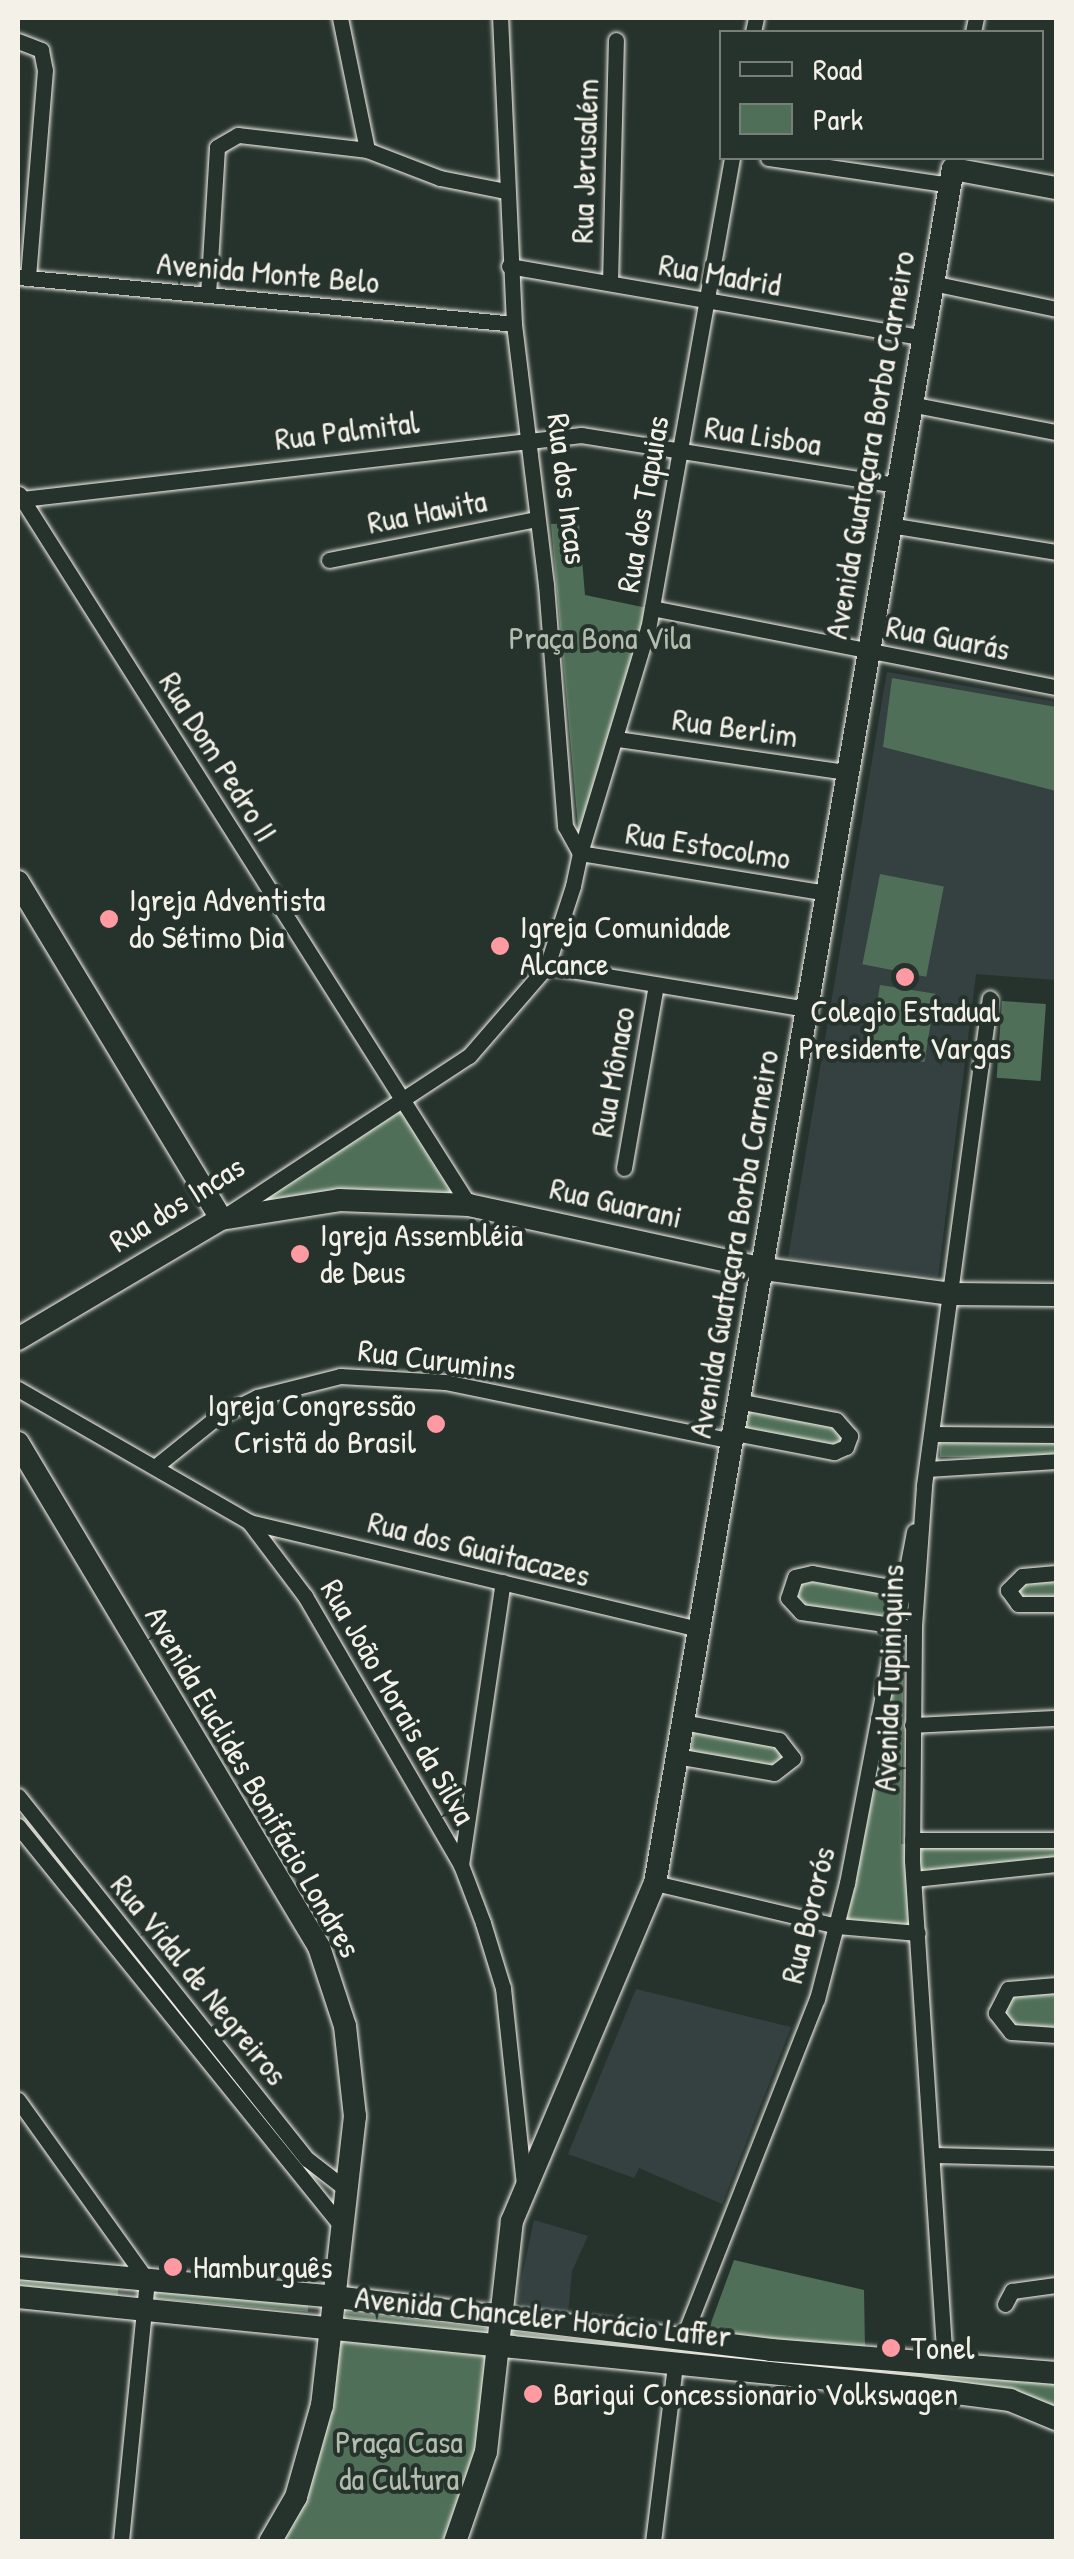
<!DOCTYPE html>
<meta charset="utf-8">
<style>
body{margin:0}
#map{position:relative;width:1074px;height:2559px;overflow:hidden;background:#26332d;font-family:"Patrick Hand",sans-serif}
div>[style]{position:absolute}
.built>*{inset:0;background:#354141}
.green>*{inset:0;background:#506f58;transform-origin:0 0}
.roads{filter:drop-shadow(0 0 2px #f4f1e8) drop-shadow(0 0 2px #f4f1e8)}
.street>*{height:15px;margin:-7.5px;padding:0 7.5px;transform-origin:7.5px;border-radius:7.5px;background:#26332d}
.secondary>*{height:22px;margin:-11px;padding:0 11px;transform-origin:11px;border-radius:11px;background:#26332d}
.dots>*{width:28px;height:28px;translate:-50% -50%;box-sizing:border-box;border:5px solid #26332d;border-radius:50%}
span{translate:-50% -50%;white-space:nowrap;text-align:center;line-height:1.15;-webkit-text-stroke:8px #26332d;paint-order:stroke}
.street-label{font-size:32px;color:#f4f1e8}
.park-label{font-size:32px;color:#b2bdae}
.poi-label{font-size:32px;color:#f4f1e8}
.left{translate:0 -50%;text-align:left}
.right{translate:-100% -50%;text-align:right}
.frame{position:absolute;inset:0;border:20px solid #f4f1e8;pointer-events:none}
.legend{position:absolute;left:719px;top:30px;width:325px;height:130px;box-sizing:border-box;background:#26332d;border:2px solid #787f78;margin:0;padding:12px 18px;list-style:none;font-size:30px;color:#f4f1e8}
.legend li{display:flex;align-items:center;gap:20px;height:50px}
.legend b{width:50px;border:2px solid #787f78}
</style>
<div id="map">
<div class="built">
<i style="clip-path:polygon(887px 672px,1056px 702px,1056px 980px,976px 974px,938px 1277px,788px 1258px)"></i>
<i style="clip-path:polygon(636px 1989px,791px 2027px,722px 2204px,639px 2168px,634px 2178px,568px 2154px)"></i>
<i style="clip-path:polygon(534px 2220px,588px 2236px,572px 2271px,568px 2314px,525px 2309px,517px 2300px)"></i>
</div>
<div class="green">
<i style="clip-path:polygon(579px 523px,585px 595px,647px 608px,579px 838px,551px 524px)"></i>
<i style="clip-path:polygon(892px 678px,1056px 707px,1056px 791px,883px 747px)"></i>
<i style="left:880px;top:874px;width:65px;height:92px;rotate:11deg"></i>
<i style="left:880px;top:985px;width:56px;height:69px;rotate:9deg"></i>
<i style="left:1002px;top:1001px;width:44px;height:77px;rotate:4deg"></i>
<i style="clip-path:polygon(403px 1105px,456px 1197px,251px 1201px)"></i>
<i style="clip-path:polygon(748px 1404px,847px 1426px,844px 1446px,743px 1434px)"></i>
<i style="left:1056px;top:1438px;width:19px;height:116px;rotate:90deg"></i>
<i style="clip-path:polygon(808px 1575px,896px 1598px,892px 1625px,801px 1608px,794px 1587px)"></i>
<i style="clip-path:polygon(1056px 1578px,1056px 1603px,1026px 1604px,1014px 1588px)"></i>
<i style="clip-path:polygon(904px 1631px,901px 1844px,1045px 1840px,1056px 1844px,1056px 1859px,907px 1877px,911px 1931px,845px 1925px)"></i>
<i style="clip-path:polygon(695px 1725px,782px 1743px,785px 1768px,690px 1757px)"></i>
<i style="clip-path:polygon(1056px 1987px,1056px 2032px,1018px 2032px,1002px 2021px,1002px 1995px)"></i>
<i style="clip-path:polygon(734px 2260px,864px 2290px,865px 2349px,708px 2331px)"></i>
<i style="clip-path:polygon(18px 2279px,118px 2289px,118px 2295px,18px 2286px)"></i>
<i style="left:150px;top:2291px;width:159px;height:7px;rotate:5deg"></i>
<i style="clip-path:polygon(347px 2312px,486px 2328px,485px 2335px,346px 2317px)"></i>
<i style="clip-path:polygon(504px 2330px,664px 2349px,503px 2337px)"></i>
<i style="clip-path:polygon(340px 2331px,488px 2354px,482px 2450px,451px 2541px,280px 2542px)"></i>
<i style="clip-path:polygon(711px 2354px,1056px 2371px,1056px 2416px,1030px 2403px,929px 2377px)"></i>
</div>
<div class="roads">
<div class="street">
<i style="left:340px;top:18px;width:135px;rotate:78.4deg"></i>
<i style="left:367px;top:150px;width:78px;rotate:21deg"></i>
<i style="left:440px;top:178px;width:66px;rotate:11.3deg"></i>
<i style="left:753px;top:32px;width:14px;rotate:-78deg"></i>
<i style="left:973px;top:32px;width:14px;rotate:-78deg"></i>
<i style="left:18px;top:41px;width:25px;rotate:21deg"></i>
<i style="left:41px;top:50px;width:20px;rotate:79deg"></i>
<i style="left:45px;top:70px;width:209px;rotate:94.7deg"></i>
<i style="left:732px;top:158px;width:477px;rotate:100.1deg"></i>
<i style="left:648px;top:628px;width:235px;rotate:106.8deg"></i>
<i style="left:580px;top:853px;width:250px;rotate:9.2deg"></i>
<i style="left:768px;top:158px;width:185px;rotate:8.4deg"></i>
<i style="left:509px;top:266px;width:419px;rotate:9.8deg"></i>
<i style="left:18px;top:277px;width:498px;rotate:5.4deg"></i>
<i style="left:610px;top:283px;width:243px;rotate:-88.6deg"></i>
<i style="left:932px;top:283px;width:127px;rotate:11.8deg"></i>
<i style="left:208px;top:295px;width:148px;rotate:-86.5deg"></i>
<i style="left:217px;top:147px;width:24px;rotate:-30deg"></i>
<i style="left:238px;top:135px;width:130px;rotate:6.6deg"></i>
<i style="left:910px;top:404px;width:149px;rotate:10.9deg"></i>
<i style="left:19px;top:494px;width:841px;rotate:57.67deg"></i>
<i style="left:22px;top:499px;width:563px;rotate:-6.53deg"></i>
<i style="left:581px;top:435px;width:320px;rotate:9deg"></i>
<i style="left:890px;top:525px;width:168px;rotate:9.2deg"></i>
<i style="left:329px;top:560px;width:211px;rotate:-11.2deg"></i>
<i style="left:652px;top:608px;width:412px;rotate:11.1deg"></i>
<i style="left:617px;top:739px;width:230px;rotate:8.2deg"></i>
<i style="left:547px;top:966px;width:265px;rotate:9.4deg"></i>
<i style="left:624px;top:1168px;width:186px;rotate:-80.1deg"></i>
<i style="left:222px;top:1218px;width:295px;rotate:-33.3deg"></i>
<i style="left:469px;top:1056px;width:119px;rotate:-49.1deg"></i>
<i style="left:547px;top:966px;width:84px;rotate:-72deg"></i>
<i style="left:573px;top:886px;width:34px;rotate:-78deg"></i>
<i style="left:580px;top:853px;width:31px;rotate:-119deg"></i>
<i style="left:565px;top:826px;width:242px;rotate:-94.5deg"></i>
<i style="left:546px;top:585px;width:263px;rotate:-97deg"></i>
<i style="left:514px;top:324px;width:306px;rotate:-92.6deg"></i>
<i style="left:18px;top:1389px;width:267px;rotate:29.9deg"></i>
<i style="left:249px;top:1522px;width:93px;rotate:52.9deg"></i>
<i style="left:305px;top:1596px;width:311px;rotate:59.9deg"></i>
<i style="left:461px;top:1865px;width:62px;rotate:69.2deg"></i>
<i style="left:483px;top:1923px;width:68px;rotate:72.9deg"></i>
<i style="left:503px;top:1988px;width:196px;rotate:83.9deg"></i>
<i style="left:734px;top:1433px;width:102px;rotate:10.8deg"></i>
<i style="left:834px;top:1452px;width:13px;rotate:-23deg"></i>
<i style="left:846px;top:1447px;width:12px;rotate:-70deg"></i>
<i style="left:850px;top:1436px;width:21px;rotate:-131deg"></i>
<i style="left:836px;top:1420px;width:101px;rotate:-169.1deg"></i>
<i style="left:933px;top:1434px;width:123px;rotate:0.5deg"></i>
<i style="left:156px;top:1466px;width:78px;rotate:-38.8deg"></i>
<i style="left:217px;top:1417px;width:45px;rotate:-26.6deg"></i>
<i style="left:257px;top:1397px;width:86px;rotate:-14.2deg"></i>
<i style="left:340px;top:1376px;width:105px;rotate:3.3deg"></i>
<i style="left:445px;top:1382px;width:293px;rotate:11.6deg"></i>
<i style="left:927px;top:1469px;width:129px;rotate:-3.5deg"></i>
<i style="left:249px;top:1522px;width:461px;rotate:13.4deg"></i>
<i style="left:1056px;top:1573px;width:34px;rotate:175deg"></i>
<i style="left:1022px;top:1576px;width:20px;rotate:135deg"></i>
<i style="left:1008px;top:1590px;width:17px;rotate:54deg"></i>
<i style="left:1018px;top:1604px;width:38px"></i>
<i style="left:901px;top:1589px;width:90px;rotate:-169.8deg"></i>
<i style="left:812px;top:1573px;width:17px;rotate:167deg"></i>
<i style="left:795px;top:1577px;width:22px;rotate:108deg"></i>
<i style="left:788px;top:1598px;width:19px;rotate:47deg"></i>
<i style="left:801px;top:1612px;width:105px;rotate:8.2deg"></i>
<i style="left:912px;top:1725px;width:144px;rotate:-2.8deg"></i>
<i style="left:676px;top:1756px;width:99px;rotate:9.8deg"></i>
<i style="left:774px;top:1773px;width:24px;rotate:-38deg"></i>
<i style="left:793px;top:1758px;width:23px;rotate:-128deg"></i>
<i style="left:779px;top:1740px;width:99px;rotate:-169.5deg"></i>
<i style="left:18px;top:1796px;width:464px;rotate:51.5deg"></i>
<i style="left:307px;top:2159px;width:51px;rotate:37.8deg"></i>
<i style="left:18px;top:1826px;width:516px;rotate:51.06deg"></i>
<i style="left:912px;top:1840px;width:144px"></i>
<i style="left:461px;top:1865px;width:286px;rotate:-81.6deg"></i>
<i style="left:914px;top:1879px;width:143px;rotate:-6deg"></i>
<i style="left:655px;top:1883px;width:187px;rotate:13.3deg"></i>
<i style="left:837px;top:1926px;width:81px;rotate:4.9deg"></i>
<i style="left:1056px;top:1985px;width:48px;rotate:175.2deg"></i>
<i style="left:1008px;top:1989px;width:27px;rotate:117deg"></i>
<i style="left:996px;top:2013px;width:24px;rotate:52deg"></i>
<i style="left:1011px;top:2032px;width:45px;rotate:3.8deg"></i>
<i style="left:18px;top:2100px;width:221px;rotate:54.4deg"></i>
<i style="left:147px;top:2280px;width:263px;rotate:95.7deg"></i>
<i style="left:933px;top:2155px;width:123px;rotate:1.4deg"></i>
<i style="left:1005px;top:2304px;width:15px;rotate:-62deg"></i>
<i style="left:1012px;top:2291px;width:44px;rotate:-7.8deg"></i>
<i style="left:682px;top:2341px;width:368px;rotate:-68.5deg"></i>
<i style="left:817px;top:1999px;width:120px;rotate:-75.5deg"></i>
<i style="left:847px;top:1883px;width:358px;rotate:-79.2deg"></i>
<i style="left:945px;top:2364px;width:505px;rotate:-93.75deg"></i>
<i style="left:912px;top:1860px;width:234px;rotate:-89.5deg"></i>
<i style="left:914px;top:1626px;width:141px;rotate:-85.9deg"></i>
<i style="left:924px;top:1485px;width:491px;rotate:-82.3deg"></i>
<i style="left:653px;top:2542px;width:178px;rotate:-82.9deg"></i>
</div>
<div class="secondary">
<i style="left:18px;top:882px;width:393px;rotate:58.9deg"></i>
<i style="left:18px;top:1339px;width:236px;rotate:-30.6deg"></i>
<i style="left:221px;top:1219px;width:120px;rotate:-9.1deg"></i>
<i style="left:339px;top:1200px;width:130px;rotate:2.2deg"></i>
<i style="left:469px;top:1205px;width:302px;rotate:12.2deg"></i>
<i style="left:764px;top:1269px;width:189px;rotate:7.6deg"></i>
<i style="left:951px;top:1294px;width:105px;rotate:0.5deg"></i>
<i style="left:18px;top:1443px;width:587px;rotate:59.15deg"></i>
<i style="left:319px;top:1947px;width:83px;rotate:71.8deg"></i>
<i style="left:345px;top:2026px;width:91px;rotate:83.7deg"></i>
<i style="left:355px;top:2116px;width:291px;rotate:96.5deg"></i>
<i style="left:322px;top:2405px;width:96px;rotate:105.8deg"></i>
<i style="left:296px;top:2497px;width:52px;rotate:120deg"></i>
<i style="left:18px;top:2268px;width:318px;rotate:5.2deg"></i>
<i style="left:335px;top:2297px;width:439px;rotate:6.9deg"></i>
<i style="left:771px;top:2350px;width:286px;rotate:4.6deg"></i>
<i style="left:18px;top:2297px;width:905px;rotate:5.77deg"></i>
<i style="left:918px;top:2388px;width:93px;rotate:7.4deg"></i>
<i style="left:1010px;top:2400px;width:50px;rotate:22.4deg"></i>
<i style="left:455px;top:2542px;width:95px;rotate:-71deg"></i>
<i style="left:486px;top:2452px;width:232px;rotate:-83.6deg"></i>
<i style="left:512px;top:2221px;width:367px;rotate:-67.1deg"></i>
<i style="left:655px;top:1883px;width:1740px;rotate:-80.14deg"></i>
<i style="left:953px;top:169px;width:105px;rotate:10.5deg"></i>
</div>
</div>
<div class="dots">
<i style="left:109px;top:919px;background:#ff9aa2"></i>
<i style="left:500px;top:946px;background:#ff9aa2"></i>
<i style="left:905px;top:977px;background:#ff9aa2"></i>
<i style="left:300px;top:1254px;background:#ff9aa2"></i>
<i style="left:436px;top:1424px;background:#ff9aa2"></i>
<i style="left:173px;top:2267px;background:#ff9aa2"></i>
<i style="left:891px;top:2348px;background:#ff9aa2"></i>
<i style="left:533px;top:2394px;background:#ff9aa2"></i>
</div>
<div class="street-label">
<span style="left:585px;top:161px;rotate:-88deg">Rua Jerusalém</span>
<span style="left:268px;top:273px;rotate:5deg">Avenida Monte Belo</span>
<span style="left:720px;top:275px;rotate:10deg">Rua Madrid</span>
<span style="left:347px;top:431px;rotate:-7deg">Rua Palmital</span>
<span style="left:763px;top:436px;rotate:9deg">Rua Lisboa</span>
<span style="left:870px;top:445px;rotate:-80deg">Avenida Guataçara Borba Carneiro</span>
<span style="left:567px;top:489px;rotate:83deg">Rua dos Incas</span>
<span style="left:643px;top:504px;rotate:-80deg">Rua dos Tapuias</span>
<span style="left:427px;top:512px;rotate:-11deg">Rua Hawita</span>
<span style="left:948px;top:638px;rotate:11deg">Rua Guarás</span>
<span style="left:735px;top:728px;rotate:8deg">Rua Berlim</span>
<span style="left:218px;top:757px;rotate:58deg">Rua Dom Pedro II</span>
<span style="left:708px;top:846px;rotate:9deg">Rua Estocolmo</span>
<span style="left:613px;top:1072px;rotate:-80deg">Rua Mônaco</span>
<span style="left:616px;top:1203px;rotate:13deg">Rua Guarani</span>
<span style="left:177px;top:1204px;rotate:-32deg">Rua dos Incas</span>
<span style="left:734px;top:1244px;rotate:-80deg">Avenida Guataçara Borba Carneiro</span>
<span style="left:437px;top:1360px;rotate:7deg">Rua Curumins</span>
<span style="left:479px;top:1549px;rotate:14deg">Rua dos Guaitacazes</span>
<span style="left:889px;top:1678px;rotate:-88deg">Avenida Tupiniquins</span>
<span style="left:398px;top:1702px;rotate:60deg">Rua João Morais da Silva</span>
<span style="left:253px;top:1782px;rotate:60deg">Avenida Euclides Bonifácio Londres</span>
<span style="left:808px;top:1915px;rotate:-76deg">Rua Bororós</span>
<span style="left:199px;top:1980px;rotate:51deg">Rua Vidal de Negreiros</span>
<span style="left:543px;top:2317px;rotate:6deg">Avenida Chanceler Horácio Laffer</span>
</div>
<div class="park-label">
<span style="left:600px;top:638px">Praça Bona Vila</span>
<span style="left:399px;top:2461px">Praça Casa<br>da Cultura</span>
</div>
<div class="poi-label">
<span class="left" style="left:129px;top:919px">Igreja Adventista<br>do Sétimo Dia</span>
<span class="left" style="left:520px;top:946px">Igreja Comunidade<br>Alcance</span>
<span style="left:905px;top:1030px">Colegio Estadual<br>Presidente Vargas</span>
<span class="left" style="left:320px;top:1254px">Igreja Assembléia<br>de Deus</span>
<span class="right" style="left:416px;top:1424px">Igreja Congressão<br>Cristã do Brasil</span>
<span class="left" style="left:193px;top:2267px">Hamburguês</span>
<span class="left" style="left:911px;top:2348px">Tonel</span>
<span class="left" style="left:553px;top:2394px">Barigui Concessionario Volkswagen</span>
</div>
<div class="frame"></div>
<ul class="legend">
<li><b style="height:12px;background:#26332d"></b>Road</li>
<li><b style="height:28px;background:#506f58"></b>Park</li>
</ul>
</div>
